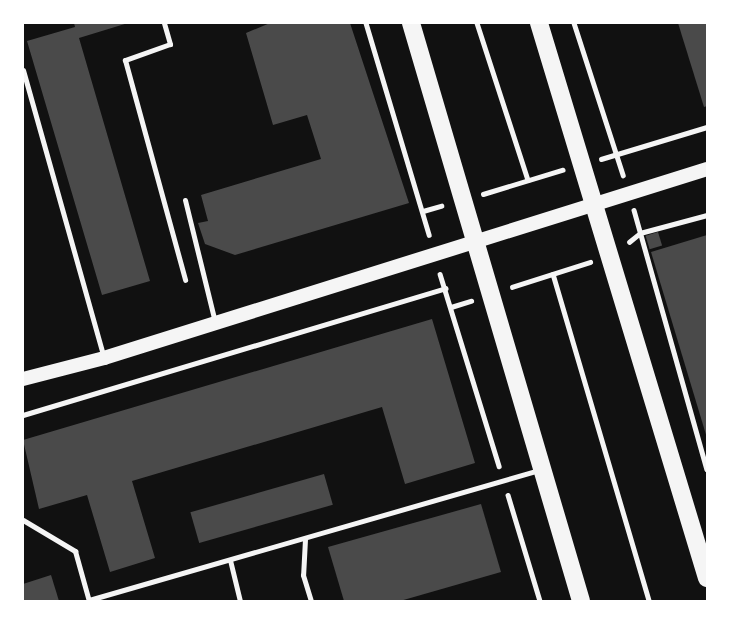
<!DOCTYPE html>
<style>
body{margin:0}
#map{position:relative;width:730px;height:624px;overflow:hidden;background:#111;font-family:Rubik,sans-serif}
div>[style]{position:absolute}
.building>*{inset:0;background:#4a4a4a;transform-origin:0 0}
.path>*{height:4.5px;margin:-2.25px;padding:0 2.25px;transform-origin:2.25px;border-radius:2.25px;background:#f5f5f5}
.service>*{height:5px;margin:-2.5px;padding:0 2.5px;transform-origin:2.5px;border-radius:2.5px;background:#f5f5f5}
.secondary>*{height:14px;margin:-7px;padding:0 7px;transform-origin:7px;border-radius:7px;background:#f5f5f5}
.primary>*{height:18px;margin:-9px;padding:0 9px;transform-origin:9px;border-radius:9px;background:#f5f5f5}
span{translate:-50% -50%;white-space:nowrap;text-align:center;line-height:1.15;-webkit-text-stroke:5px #fff;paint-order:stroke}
.frame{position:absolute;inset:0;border:24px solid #fff;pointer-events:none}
</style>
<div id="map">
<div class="building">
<i style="clip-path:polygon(74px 23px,128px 23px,79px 38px,150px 281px,102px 295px,27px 41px,75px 27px)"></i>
<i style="clip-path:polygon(270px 23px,350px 23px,409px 203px,235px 255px,205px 244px,198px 223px,208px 221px,201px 195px,321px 159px,307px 115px,273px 125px,246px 33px)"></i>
<i style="clip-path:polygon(678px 23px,707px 23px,707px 106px,704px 107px)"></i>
<i style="left:658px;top:232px;width:14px;height:13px;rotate:73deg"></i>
<i style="clip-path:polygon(707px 235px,707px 438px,651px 252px)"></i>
<i style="clip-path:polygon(432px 319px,475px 463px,405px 484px,382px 407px,132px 481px,155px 558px,110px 572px,87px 495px,39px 509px,23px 440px)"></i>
<i style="left:324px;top:474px;width:32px;height:139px;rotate:74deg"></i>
<i style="clip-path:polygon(481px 504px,501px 572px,400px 601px,344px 601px,328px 547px)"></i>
<i style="clip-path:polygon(51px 575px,59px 601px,23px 601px,23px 584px)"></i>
</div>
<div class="path">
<i style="left:366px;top:23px;width:221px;rotate:73.4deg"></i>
<i style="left:477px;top:23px;width:165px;rotate:72deg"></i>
<i style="left:574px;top:23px;width:160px;rotate:72.1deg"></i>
<i style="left:601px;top:159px;width:111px;rotate:-16.8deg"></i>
<i style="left:483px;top:194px;width:83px;rotate:-16.9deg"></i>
<i style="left:634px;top:210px;width:269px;rotate:74.3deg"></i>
<i style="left:423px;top:211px;width:19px;rotate:-16deg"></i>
<i style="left:629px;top:242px;width:14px;rotate:-39deg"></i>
<i style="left:640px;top:233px;width:69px;rotate:-15deg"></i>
<i style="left:440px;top:274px;width:201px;rotate:72.9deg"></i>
<i style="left:553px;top:274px;width:341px;rotate:73.6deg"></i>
<i style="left:512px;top:287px;width:82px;rotate:-17.8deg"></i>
<i style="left:451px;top:307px;width:21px;rotate:-17deg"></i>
<i style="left:23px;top:415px;width:441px;rotate:-16.7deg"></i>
<i style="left:508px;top:495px;width:111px;rotate:73.2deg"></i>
</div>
<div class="service">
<i style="left:164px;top:23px;width:22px;rotate:74deg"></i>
<i style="left:170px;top:44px;width:48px;rotate:160.4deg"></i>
<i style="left:125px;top:60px;width:228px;rotate:74.7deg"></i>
<i style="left:23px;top:70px;width:299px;rotate:74.3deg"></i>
<i style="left:185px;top:200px;width:126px;rotate:76.2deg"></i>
<i style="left:23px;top:520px;width:61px;rotate:30.8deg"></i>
<i style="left:75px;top:551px;width:52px;rotate:74.4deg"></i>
<i style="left:305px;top:539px;width:36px;rotate:93deg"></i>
<i style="left:303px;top:575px;width:27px;rotate:73deg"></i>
<i style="left:230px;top:560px;width:42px;rotate:76.3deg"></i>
<i style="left:89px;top:600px;width:469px;rotate:-16.1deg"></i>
</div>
<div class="secondary">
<i style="left:23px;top:379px;width:84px;rotate:-14.5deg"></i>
<i style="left:104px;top:358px;width:632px;rotate:-17.4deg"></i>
</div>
<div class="primary">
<i style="left:411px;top:23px;width:602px;rotate:73.61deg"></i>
<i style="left:539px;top:23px;width:580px;rotate:73.16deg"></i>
</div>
<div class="frame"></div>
</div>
